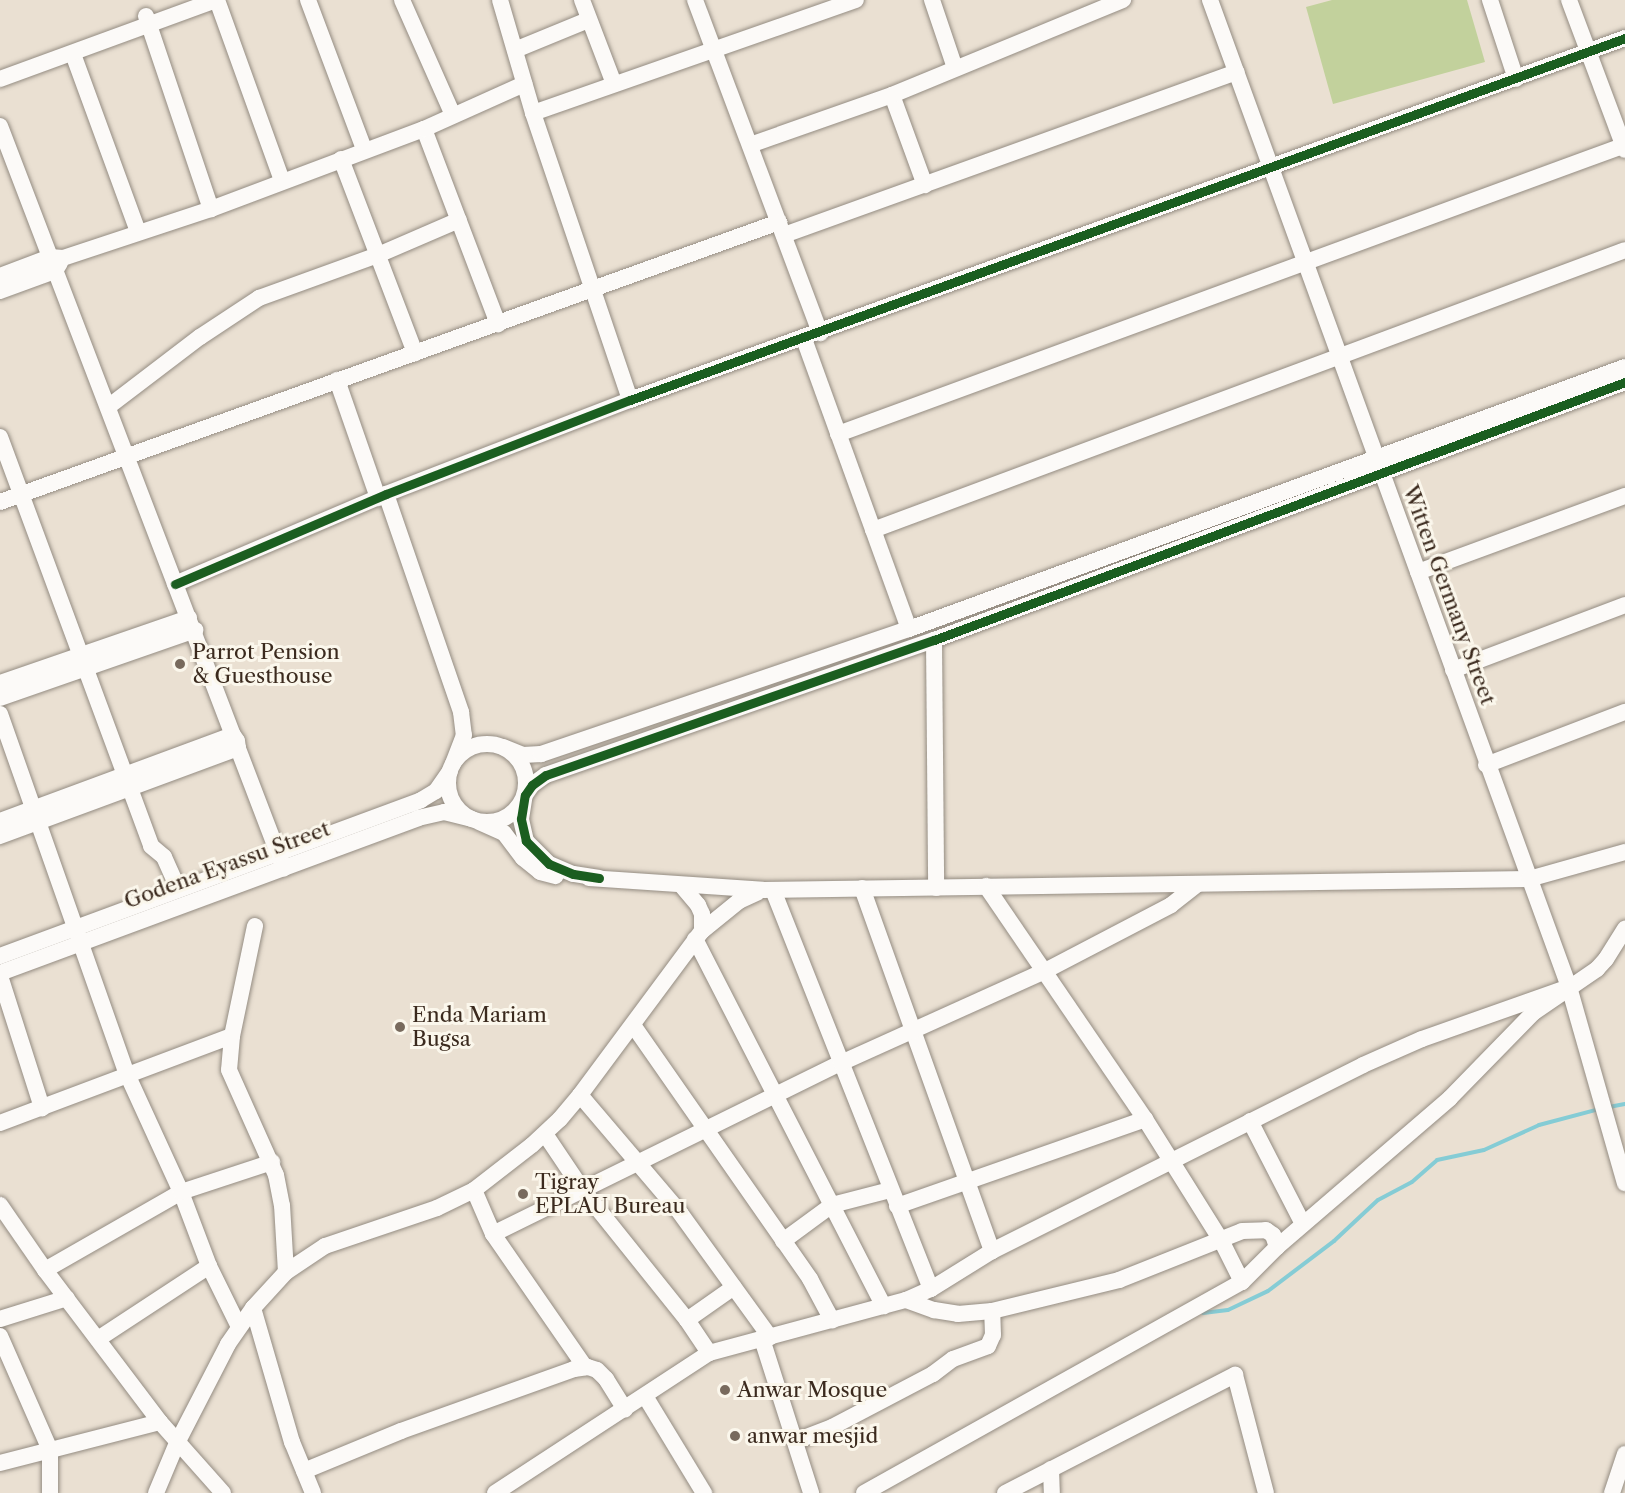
<!DOCTYPE html>
<style>
body{margin:0}
#map{position:relative;width:1625px;height:1493px;overflow:hidden;background:#eae0d2;font-family:"Libre Caslon Text",serif}
div>[style]{position:absolute}
.green>*{inset:0;background:#c2d19c}
.stream>*{height:4px;margin:-2px;padding:0 2px;transform-origin:2px;border-radius:2px;background:#85ccd5}
.roads{filter:drop-shadow(0 0 2px #948c82) drop-shadow(0 0 2px #948c82)}
.minor>*{height:16px;margin:-8px;padding:0 8px;transform-origin:8px;border-radius:8px;background:#fcfaf8}
.minor>.ring{margin:-8px;padding:0;box-sizing:content-box;background:none;border:16px solid #fcfaf8;border-radius:50%}
.cycleway>*{height:9px;margin:-4.5px;padding:0 4.5px;transform-origin:4.5px;border-radius:4.5px;background:#1b5e20}
.dots>*{width:16px;height:16px;translate:-50% -50%;box-sizing:border-box;border:3px solid #fbf7ec;border-radius:50%}
span{translate:-50% -50%;white-space:nowrap;text-align:center;line-height:1.15;-webkit-text-stroke:6px #fbf7ec;paint-order:stroke}
.street-label{font-size:21px;color:#3b2a1e}
.poi-label{font-size:21px;color:#3b2a1e}
.left{translate:0 -50%;text-align:left}
</style>
<div id="map">
<div class="green">
<i style="clip-path:polygon(1332px 0,1467px 0,1485px 62px,1333px 104px,1306px 7px)"></i>
</div>
<div class="stream">
<i style="left:1609px;top:1107px;width:16px;rotate:-11deg"></i>
<i style="left:1203px;top:1313px;width:25px;rotate:-7deg"></i>
<i style="left:1228px;top:1310px;width:44px;rotate:-25.4deg"></i>
<i style="left:1268px;top:1291px;width:83px;rotate:-37.1deg"></i>
<i style="left:1334px;top:1241px;width:60px;rotate:-43deg"></i>
<i style="left:1378px;top:1200px;width:38px;rotate:-28deg"></i>
<i style="left:1412px;top:1182px;width:33px;rotate:-41deg"></i>
<i style="left:1437px;top:1160px;width:48px;rotate:-12deg"></i>
<i style="left:1484px;top:1150px;width:60px;rotate:-24.4deg"></i>
<i style="left:1539px;top:1125px;width:62px;rotate:-14.9deg"></i>
</div>
<div class="roads">
<div class="minor">
<i style="left:217px;top:0;width:192px;rotate:70.2deg"></i>
<i style="left:308px;top:0;width:159px;rotate:69.4deg"></i>
<i style="left:402px;top:0;width:126px;rotate:66.1deg"></i>
<i style="left:500px;top:0;width:118px;rotate:73.7deg"></i>
<i style="left:533px;top:113px;width:303px;rotate:71.3deg"></i>
<i style="left:582px;top:0;width:90px;rotate:69.1deg"></i>
<i style="left:695px;top:0;width:356px;rotate:69.4deg"></i>
<i style="left:932px;top:0;width:72px;rotate:71.3deg"></i>
<i style="left:1210px;top:0;width:1050px;rotate:70.01deg"></i>
<i style="left:1569px;top:987px;width:204px;rotate:74.1deg"></i>
<i style="left:1490px;top:0;width:83px;rotate:71.8deg"></i>
<i style="left:1569px;top:0;width:160px;rotate:69.5deg"></i>
<i style="left:146px;top:16px;width:204px;rotate:71.4deg"></i>
<i style="left:515px;top:50px;width:79px;rotate:-22.3deg"></i>
<i style="left:73px;top:54px;width:189px;rotate:69.9deg"></i>
<i style="left:0;top:79px;width:230px;rotate:-20.1deg"></i>
<i style="left:892px;top:95px;width:96px;rotate:69.9deg"></i>
<i style="left:533px;top:113px;width:342px;rotate:-19.3deg"></i>
<i style="left:0;top:126px;width:795px;rotate:69.08deg"></i>
<i style="left:424px;top:129px;width:209px;rotate:69.2deg"></i>
<i style="left:750px;top:145px;width:151px;rotate:-19.4deg"></i>
<i style="left:892px;top:95px;width:250px;rotate:-22.4deg"></i>
<i style="left:341px;top:159px;width:208px;rotate:69.1deg"></i>
<i style="left:784px;top:235px;width:481px;rotate:-19.8deg"></i>
<i style="left:0;top:276px;width:53px;rotate:-20.8deg"></i>
<i style="left:50px;top:257px;width:13px;rotate:4deg"></i>
<i style="left:63px;top:258px;width:156px;rotate:-18.3deg"></i>
<i style="left:211px;top:209px;width:228px;rotate:-20.6deg"></i>
<i style="left:424px;top:129px;width:110px;rotate:-24.2deg"></i>
<i style="left:0;top:291px;width:59px;rotate:-20deg"></i>
<i style="left:55px;top:271px;width:9px;rotate:-58deg"></i>
<i style="left:804px;top:339px;width:308px;rotate:70.1deg"></i>
<i style="left:337px;top:380px;width:125px;rotate:70.8deg"></i>
<i style="left:108px;top:407px;width:116px;rotate:-37.3deg"></i>
<i style="left:200px;top:337px;width:71px;rotate:-33.5deg"></i>
<i style="left:259px;top:298px;width:127px;rotate:-19.9deg"></i>
<i style="left:378px;top:255px;width:88px;rotate:-23.4deg"></i>
<i style="left:838px;top:434px;width:838px;rotate:-20.16deg"></i>
<i style="left:0;top:437px;width:436px;rotate:69.7deg"></i>
<i style="left:151px;top:846px;width:17px;rotate:40deg"></i>
<i style="left:164px;top:857px;width:34px;rotate:66deg"></i>
<i style="left:386px;top:494px;width:231px;rotate:71deg"></i>
<i style="left:461px;top:712px;width:23px;rotate:83deg"></i>
<i style="left:464px;top:735px;width:31px;rotate:111deg"></i>
<i style="left:0;top:502px;width:828px;rotate:-19.77deg"></i>
<i style="left:873px;top:530px;width:802px;rotate:-20.42deg"></i>
<i style="left:1418px;top:572px;width:221px;rotate:-20.2deg"></i>
<i style="left:175px;top:584px;width:229px;rotate:-23.1deg"></i>
<i style="left:386px;top:494px;width:261px;rotate:-21.1deg"></i>
<i style="left:630px;top:400px;width:1059px;rotate:-19.99deg"></i>
<i style="left:934px;top:640px;width:248px;rotate:89.5deg"></i>
<i style="left:1453px;top:670px;width:184px;rotate:-20.7deg"></i>
<i style="left:0;top:683px;width:200px;rotate:-19deg"></i>
<i style="left:0;top:698px;width:207px;rotate:-19.2deg"></i>
<i style="left:0;top:714px;width:382px;rotate:70.6deg"></i>
<i style="left:127px;top:1074px;width:130px;rotate:65.4deg"></i>
<i style="left:181px;top:1192px;width:79px;rotate:69.3deg"></i>
<i style="left:209px;top:1266px;width:68px;rotate:63.8deg"></i>
<i class="ring" style="left:448px;top:744px;width:62px;height:62px"></i>
<i style="left:503px;top:747px;width:22px;rotate:22deg"></i>
<i style="left:523px;top:755px;width:18px;rotate:-3deg"></i>
<i style="left:541px;top:754px;width:389px;rotate:-18.8deg"></i>
<i style="left:909px;top:629px;width:762px;rotate:-20.1deg"></i>
<i style="left:1486px;top:765px;width:149px;rotate:-20.9deg"></i>
<i style="left:0;top:821px;width:248px;rotate:-20.3deg"></i>
<i style="left:233px;top:735px;width:7px;rotate:56deg"></i>
<i style="left:237px;top:741px;width:7px;rotate:82deg"></i>
<i style="left:238px;top:748px;width:254px;rotate:159.7deg"></i>
<i style="left:479px;top:822px;width:27px;rotate:24deg"></i>
<i style="left:504px;top:833px;width:31px;rotate:53deg"></i>
<i style="left:523px;top:858px;width:22px;rotate:39deg"></i>
<i style="left:540px;top:872px;width:16px;rotate:15deg"></i>
<i style="left:589px;top:878px;width:174px;rotate:3.9deg"></i>
<i style="left:763px;top:890px;width:766px;rotate:-0.82deg"></i>
<i style="left:1529px;top:879px;width:100px;rotate:-15.7deg"></i>
<i style="left:599px;top:878px;width:26px;rotate:-171deg"></i>
<i style="left:573px;top:874px;width:26px;rotate:-157deg"></i>
<i style="left:549px;top:864px;width:33px;rotate:-135deg"></i>
<i style="left:526px;top:841px;width:23px;rotate:-103deg"></i>
<i style="left:521px;top:819px;width:24px;rotate:-81deg"></i>
<i style="left:525px;top:795px;width:12px;rotate:-55deg"></i>
<i style="left:532px;top:785px;width:17px;rotate:-36deg"></i>
<i style="left:546px;top:775px;width:411px;rotate:-19.2deg"></i>
<i style="left:934px;top:640px;width:738px;rotate:-20.47deg"></i>
<i style="left:682px;top:886px;width:25px;rotate:50deg"></i>
<i style="left:698px;top:905px;width:10px;rotate:66deg"></i>
<i style="left:702px;top:914px;width:17px;rotate:90deg"></i>
<i style="left:986px;top:886px;width:282px;rotate:55.7deg"></i>
<i style="left:1145px;top:1119px;width:143px;rotate:57.9deg"></i>
<i style="left:1221px;top:1240px;width:47px;rotate:63.4deg"></i>
<i style="left:862px;top:888px;width:386px;rotate:70.3deg"></i>
<i style="left:773px;top:890px;width:429px;rotate:68.4deg"></i>
<i style="left:255px;top:926px;width:112px;rotate:101.8deg"></i>
<i style="left:232px;top:1036px;width:34px;rotate:95deg"></i>
<i style="left:229px;top:1070px;width:115px;rotate:65.9deg"></i>
<i style="left:276px;top:1175px;width:31px;rotate:79deg"></i>
<i style="left:282px;top:1205px;width:67px;rotate:86.6deg"></i>
<i style="left:695px;top:939px;width:413px;rotate:62.8deg"></i>
<i style="left:0;top:956px;width:449px;rotate:-20.3deg"></i>
<i style="left:421px;top:800px;width:17px;rotate:-31deg"></i>
<i style="left:436px;top:791px;width:24px;rotate:-55deg"></i>
<i style="left:0;top:973px;width:446px;rotate:-20.3deg"></i>
<i style="left:418px;top:818px;width:27px;rotate:-13deg"></i>
<i style="left:444px;top:812px;width:29px;rotate:14deg"></i>
<i style="left:0;top:976px;width:139px;rotate:72.3deg"></i>
<i style="left:633px;top:1025px;width:310px;rotate:55.1deg"></i>
<i style="left:810px;top:1279px;width:47px;rotate:61.8deg"></i>
<i style="left:580px;top:1095px;width:151px;rotate:49.6deg"></i>
<i style="left:678px;top:1210px;width:157px;rotate:54.1deg"></i>
<i style="left:1250px;top:1121px;width:116px;rotate:62.8deg"></i>
<i style="left:0;top:1123px;width:248px;rotate:-20.6deg"></i>
<i style="left:545px;top:1134px;width:66px;rotate:56.1deg"></i>
<i style="left:582px;top:1189px;width:168px;rotate:51.3deg"></i>
<i style="left:687px;top:1320px;width:40px;rotate:56deg"></i>
<i style="left:474px;top:1190px;width:48px;rotate:66.6deg"></i>
<i style="left:493px;top:1234px;width:162px;rotate:55.3deg"></i>
<i style="left:0;top:1205px;width:79px;rotate:55.3deg"></i>
<i style="left:45px;top:1270px;width:191px;rotate:52.9deg"></i>
<i style="left:160px;top:1422px;width:95px;rotate:48.4deg"></i>
<i style="left:897px;top:1206px;width:263px;rotate:-19.3deg"></i>
<i style="left:493px;top:1234px;width:388px;rotate:-26.2deg"></i>
<i style="left:841px;top:1063px;width:222px;rotate:-24.3deg"></i>
<i style="left:1043px;top:972px;width:144px;rotate:-27.6deg"></i>
<i style="left:1171px;top:905px;width:34px;rotate:-38deg"></i>
<i style="left:783px;top:1241px;width:61px;rotate:-36.3deg"></i>
<i style="left:832px;top:1205px;width:60px;rotate:-14.5deg"></i>
<i style="left:45px;top:1270px;width:157px;rotate:-29.8deg"></i>
<i style="left:181px;top:1192px;width:96px;rotate:-18.2deg"></i>
<i style="left:906px;top:1300px;width:30px;rotate:20deg"></i>
<i style="left:934px;top:1310px;width:24px;rotate:9deg"></i>
<i style="left:958px;top:1314px;width:34px;rotate:-5deg"></i>
<i style="left:992px;top:1311px;width:131px;rotate:-13.7deg"></i>
<i style="left:1119px;top:1280px;width:132px;rotate:-21.7deg"></i>
<i style="left:1242px;top:1231px;width:24px;rotate:-2deg"></i>
<i style="left:1266px;top:1230px;width:9px;rotate:36deg"></i>
<i style="left:1273px;top:1235px;width:13px;rotate:72deg"></i>
<i style="left:253px;top:1308px;width:140px;rotate:73.8deg"></i>
<i style="left:292px;top:1442px;width:55px;rotate:67.6deg"></i>
<i style="left:0;top:1319px;width:70px;rotate:-17.4deg"></i>
<i style="left:687px;top:1320px;width:57px;rotate:-35.1deg"></i>
<i style="left:0;top:1336px;width:124px;rotate:66.3deg"></i>
<i style="left:50px;top:1450px;width:43px;rotate:90deg"></i>
<i style="left:98px;top:1339px;width:133px;rotate:-33.3deg"></i>
<i style="left:762px;top:1339px;width:162px;rotate:72.3deg"></i>
<i style="left:645px;top:1396px;width:114px;rotate:58.7deg"></i>
<i style="left:796px;top:1441px;width:39px;rotate:-21deg"></i>
<i style="left:832px;top:1427px;width:114px;rotate:-27.7deg"></i>
<i style="left:933px;top:1374px;width:25px;rotate:-37deg"></i>
<i style="left:953px;top:1359px;width:37px;rotate:-20deg"></i>
<i style="left:988px;top:1346px;width:12px;rotate:-66deg"></i>
<i style="left:993px;top:1335px;width:24px;rotate:-92deg"></i>
<i style="left:0;top:1463px;width:165px;rotate:-14.4deg"></i>
<i style="left:1051px;top:1469px;width:24px;rotate:88deg"></i>
<i style="left:304px;top:1471px;width:105px;rotate:-22.4deg"></i>
<i style="left:401px;top:1431px;width:184px;rotate:-19.7deg"></i>
<i style="left:574px;top:1369px;width:14px;rotate:-8deg"></i>
<i style="left:588px;top:1367px;width:9px;rotate:18deg"></i>
<i style="left:597px;top:1370px;width:13px;rotate:45deg"></i>
<i style="left:606px;top:1379px;width:36px;rotate:58deg"></i>
<i style="left:156px;top:1493px;width:54px;rotate:-67.2deg"></i>
<i style="left:177px;top:1443px;width:111px;rotate:-62.7deg"></i>
<i style="left:228px;top:1344px;width:44px;rotate:-55.2deg"></i>
<i style="left:253px;top:1308px;width:49px;rotate:-47.5deg"></i>
<i style="left:286px;top:1272px;width:47px;rotate:-33.7deg"></i>
<i style="left:325px;top:1246px;width:118px;rotate:-18.7deg"></i>
<i style="left:437px;top:1208px;width:41px;rotate:-25.9deg"></i>
<i style="left:474px;top:1190px;width:73px;rotate:-37.8deg"></i>
<i style="left:532px;top:1145px;width:38px;rotate:-43deg"></i>
<i style="left:560px;top:1119px;width:31px;rotate:-50deg"></i>
<i style="left:580px;top:1095px;width:204px;rotate:-53.4deg"></i>
<i style="left:702px;top:931px;width:48px;rotate:-39deg"></i>
<i style="left:739px;top:901px;width:21px;rotate:-25deg"></i>
<i style="left:495px;top:1493px;width:256px;rotate:-33.2deg"></i>
<i style="left:709px;top:1353px;width:204px;rotate:-15.1deg"></i>
<i style="left:906px;top:1300px;width:27px;rotate:-24deg"></i>
<i style="left:931px;top:1289px;width:72px;rotate:-31.9deg"></i>
<i style="left:992px;top:1251px;width:415px;rotate:-26.6deg"></i>
<i style="left:1363px;top:1065px;width:64px;rotate:-23.8deg"></i>
<i style="left:1422px;top:1039px;width:156px;rotate:-19.5deg"></i>
<i style="left:864px;top:1493px;width:433px;rotate:-29.2deg"></i>
<i style="left:1242px;top:1282px;width:49px;rotate:-45deg"></i>
<i style="left:1277px;top:1247px;width:228px;rotate:-40.7deg"></i>
<i style="left:1450px;top:1098px;width:119px;rotate:-45.7deg"></i>
<i style="left:1533px;top:1013px;width:78px;rotate:-34.5deg"></i>
<i style="left:1597px;top:969px;width:13px;rotate:-48deg"></i>
<i style="left:1606px;top:959px;width:36px;rotate:-58deg"></i>
<i style="left:1005px;top:1493px;width:259px;rotate:-27.2deg"></i>
<i style="left:1235px;top:1375px;width:122px;rotate:75.3deg"></i>
<i style="left:1612px;top:1493px;width:41px;rotate:-71.6deg"></i>
</div>
</div>
<div class="cycleway">
<i style="left:175px;top:584px;width:229px;rotate:-23.1deg"></i>
<i style="left:386px;top:494px;width:261px;rotate:-21.1deg"></i>
<i style="left:630px;top:400px;width:1059px;rotate:-19.99deg"></i>
<i style="left:599px;top:878px;width:26px;rotate:-171deg"></i>
<i style="left:573px;top:874px;width:26px;rotate:-157deg"></i>
<i style="left:549px;top:864px;width:33px;rotate:-135deg"></i>
<i style="left:526px;top:841px;width:23px;rotate:-103deg"></i>
<i style="left:521px;top:819px;width:24px;rotate:-81deg"></i>
<i style="left:525px;top:795px;width:12px;rotate:-55deg"></i>
<i style="left:532px;top:785px;width:17px;rotate:-36deg"></i>
<i style="left:546px;top:775px;width:411px;rotate:-19.2deg"></i>
<i style="left:934px;top:640px;width:738px;rotate:-20.47deg"></i>
</div>
<div class="dots">
<i style="left:180px;top:664px;background:#786a5d"></i>
<i style="left:400px;top:1027px;background:#786a5d"></i>
<i style="left:523px;top:1194px;background:#786a5d"></i>
<i style="left:725px;top:1390px;background:#786a5d"></i>
<i style="left:735px;top:1436px;background:#786a5d"></i>
</div>
<div class="street-label">
<span style="left:1449px;top:595px;rotate:70deg">Witten Germany Street</span>
<span style="left:227px;top:865px;rotate:-20deg">Godena Eyassu Street</span>
</div>
<div class="poi-label">
<span class="left" style="left:192px;top:664px">Parrot Pension<br>&amp; Guesthouse</span>
<span class="left" style="left:412px;top:1027px">Enda Mariam<br>Bugsa</span>
<span class="left" style="left:535px;top:1194px">Tigray<br>EPLAU Bureau</span>
<span class="left" style="left:737px;top:1390px">Anwar Mosque</span>
<span class="left" style="left:747px;top:1436px">anwar mesjid</span>
</div>
</div>
